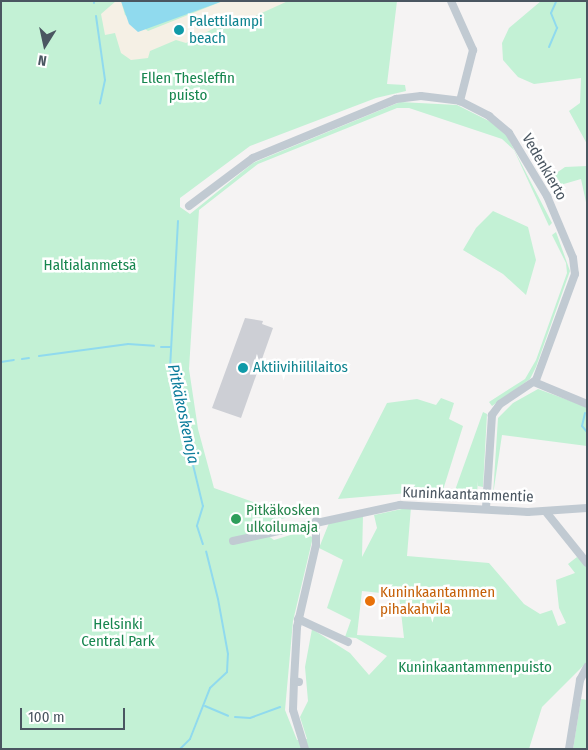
<!DOCTYPE html>
<meta charset="utf-8">
<style>
body{margin:0}
#map{position:relative;width:588px;height:750px;overflow:hidden;background:#f5f3f3;font-family:"Fira Sans Condensed",sans-serif}
div>[style]{position:absolute}
.green>*{inset:0;background:#c3f1d5}
.sand>*{inset:0;background:#f5f0e5}
.water>*{inset:0;background:#90daee}
.stream>*{height:2px;margin:-1px;padding:0 1px;transform-origin:1px;border-radius:1px;background:#90daee}
.building>*{inset:0;background:#cdcfd5}
.minor>*{height:8px;margin:-4px;padding:0 4px;transform-origin:4px;border-radius:4px;background:#c1cad2}
.dots>*{width:14px;height:14px;translate:-50% -50%;box-sizing:border-box;border:2px solid #fff;border-radius:50%}
span{translate:-50% -50%;white-space:nowrap;text-align:center;line-height:1.15;-webkit-text-stroke:5px #fff;paint-order:stroke}
.culture-label{font-size:15px;color:#0d838f}
.left{translate:0 -50%;text-align:left}
.park-label{font-size:15px;color:#17864f}
.street-label{font-size:15px;color:#4a5661}
.leisure-label{font-size:15px;color:#27864d}
.food-label{font-size:15px;color:#c56008}
.water-label{font-size:16px;color:#0c7c9b;font-style:italic}
.frame{position:absolute;inset:0;border:2px solid #4a5661;pointer-events:none}
.north{position:absolute;left:20px;top:20px;width:50px;height:50px;-webkit-text-stroke:4px #fff;paint-order:stroke;rotate:190deg;font-size:14px;font-weight:700;line-height:20px;text-align:center;color:#4a5661}
.north::after{content:'';display:block;margin:auto;width:18px;height:22px;background:#4a5661;clip-path:polygon(50% 0,100% 100%,50% 72%,0 100%)}
.scale{position:absolute;left:20px;top:708px;width:105px;height:22px;box-sizing:border-box;border:2px solid #4a5661;border-top:0;padding-left:6px;font-size:15px;line-height:18px;white-space:nowrap;color:#4a5661;-webkit-text-stroke:4px #fff;paint-order:stroke}
</style>
<div id="map">
<div class="green">
<i style="clip-path:polygon(evenodd,1px 1px,397px 1px,387px 84px,405px 85px,406px 91px,376px 98px,250px 146px,180px 198px,180px 207px,190px 214px,253px 163px,400px 102px,457px 105px,491px 122px,507px 136px,552px 223px,549px 226px,514px 150px,502px 139px,409px 108px,397px 108px,258px 164px,199px 210px,189px 369px,198px 429px,214px 488px,293px 516px,254px 526px,274px 540px,297px 533px,313px 537px,293px 621px,285px 710px,297px 740px,307px 739px,300px 717px,308px 701px,305px 667px,312px 629px,350px 653px,369px 675px,387px 656px,356px 638px,345px 637px,351px 620px,327px 608px,343px 560px,319px 548px,329px 523px,363px 515px,362px 557px,377px 528px,374px 515px,411px 507px,407px 556px,489px 563px,524px 604px,540px 614px,552px 610px,558px 626px,566px 623px,559px 608px,556px 580px,575px 573px,568px 564px,577px 557px,587px 566px,587px 662px,542px 707px,529px 749px,1px 749px,1px 1px,362px 591px,399px 595px,404px 638px,357px 635px,362px 591px)"></i>
<i style="clip-path:polygon(541px 1px,587px 1px,587px 144px,569px 111px,580px 103px,581px 78px,534px 84px,518px 77px,503px 60px,502px 43px,509px 28px)"></i>
<i style="clip-path:polygon(587px 166px,587px 207px,581px 179px,550px 188px,545px 181px,565px 167px)"></i>
<i style="clip-path:polygon(493px 211px,528px 227px,536px 260px,526px 295px,503px 274px,463px 250px,476px 228px)"></i>
<i style="clip-path:polygon(556px 232px,570px 271px,536px 367px,530px 379px,492px 406px,489px 402px,525px 379px,536px 360px,567px 273px,566px 263px,552px 235px)"></i>
<i style="clip-path:polygon(538px 389px,587px 407px,587px 446px,502px 435px,493px 495px,498px 418px,513px 403px)"></i>
<i style="clip-path:polygon(441px 398px,454px 403px,449px 419px,463px 426px,443px 490px,338px 499px,387px 403px,417px 399px,436px 405px)"></i>
<i style="clip-path:polygon(483px 412px,487px 414px,483px 487px,478px 486px,478px 481px,477px 493px,454px 493px)"></i>
<i style="clip-path:polygon(581px 699px,587px 700px,587px 749px,573px 749px)"></i>
</div>
<div class="sand">
<i style="clip-path:polygon(116px 1px,121px 1px,125px 15px,148px 31px,223px 1px,288px 1px,246px 20px,220px 25px,186px 43px,176px 40px,150px 51px,148px 58px,131px 60px,121px 53px,115px 33px,105px 35px,101px 14px)"></i>
</div>
<div class="water">
<i style="clip-path:polygon(121px 1px,223px 1px,138px 32px,129px 24px)"></i>
</div>
<div class="stream">
<i style="left:94px;top:1px;width:2px;rotate:90deg"></i>
<i style="left:96px;top:16px;width:65px;rotate:82deg"></i>
<i style="left:105px;top:80px;width:24px;rotate:102deg"></i>
<i style="left:549px;top:47px;width:21px;rotate:-67deg"></i>
<i style="left:557px;top:28px;width:16px;rotate:-112deg"></i>
<i style="left:551px;top:13px;width:12px;rotate:-66deg"></i>
<i style="left:178px;top:221px;width:148px;rotate:93.1deg"></i>
<i style="left:170px;top:369px;width:141px;rotate:76.5deg"></i>
<i style="left:203px;top:506px;width:21px;rotate:107deg"></i>
<i style="left:197px;top:526px;width:19px;rotate:72deg"></i>
<i style="left:161px;top:347px;width:9px"></i>
<i style="left:39px;top:356px;width:90px;rotate:-7.7deg"></i>
<i style="left:128px;top:344px;width:26px;rotate:4deg"></i>
<i style="left:22px;top:359px;width:7px;rotate:-8deg"></i>
<i style="left:1px;top:362px;width:13px;rotate:-9deg"></i>
<i style="left:585px;top:413px;width:13px;rotate:103deg"></i>
<i style="left:582px;top:426px;width:8px;rotate:50deg"></i>
<i style="left:205px;top:706px;width:25px;rotate:23deg"></i>
<i style="left:235px;top:717px;width:15px;rotate:4deg"></i>
<i style="left:250px;top:718px;width:32px;rotate:-20deg"></i>
<i style="left:180px;top:749px;width:14px;rotate:-45deg"></i>
<i style="left:190px;top:739px;width:55px;rotate:-68.6deg"></i>
<i style="left:210px;top:688px;width:23px;rotate:-43deg"></i>
<i style="left:227px;top:672px;width:18px;rotate:-87deg"></i>
<i style="left:228px;top:654px;width:56px;rotate:-100.3deg"></i>
<i style="left:218px;top:599px;width:49px;rotate:-104deg"></i>
</div>
<div class="building">
<i style="clip-path:polygon(245px 318px,263px 321px,262px 324px,273px 328px,241px 418px,212px 408px)"></i>
</div>
<div class="minor">
<i style="left:451px;top:1px;width:54px;rotate:65.8deg"></i>
<i style="left:473px;top:50px;width:53px;rotate:104.3deg"></i>
<i style="left:189px;top:206px;width:80px;rotate:-36.9deg"></i>
<i style="left:253px;top:158px;width:155px;rotate:-22.4deg"></i>
<i style="left:396px;top:99px;width:25px;rotate:-7deg"></i>
<i style="left:421px;top:96px;width:39px;rotate:7deg"></i>
<i style="left:460px;top:101px;width:33px;rotate:27deg"></i>
<i style="left:489px;top:116px;width:26px;rotate:40deg"></i>
<i style="left:509px;top:133px;width:74px;rotate:58.9deg"></i>
<i style="left:547px;top:196px;width:67px;rotate:67.2deg"></i>
<i style="left:573px;top:258px;width:16px;rotate:83deg"></i>
<i style="left:575px;top:274px;width:113px;rotate:110.2deg"></i>
<i style="left:536px;top:380px;width:43px;rotate:146.3deg"></i>
<i style="left:500px;top:404px;width:14px;rotate:126deg"></i>
<i style="left:492px;top:415px;width:93px;rotate:93.7deg"></i>
<i style="left:534px;top:382px;width:57px;rotate:22.5deg"></i>
<i style="left:546px;top:512px;width:65px;rotate:51.2deg"></i>
<i style="left:233px;top:541px;width:171px;rotate:-12.2deg"></i>
<i style="left:400px;top:505px;width:128px;rotate:3.1deg"></i>
<i style="left:528px;top:512px;width:59px;rotate:-3.9deg"></i>
<i style="left:298px;top:619px;width:55px;rotate:24.7deg"></i>
<i style="left:294px;top:681px;width:29px;rotate:92deg"></i>
<i style="left:293px;top:710px;width:41px;rotate:72.9deg"></i>
<i style="left:299px;top:682px;width:5px;rotate:-169deg"></i>
<i style="left:294px;top:681px;width:54px;rotate:-86.8deg"></i>
<i style="left:297px;top:627px;width:84px;rotate:-77deg"></i>
<i style="left:316px;top:545px;width:24px;rotate:-90deg"></i>
<i style="left:569px;top:749px;width:70px;rotate:-80.9deg"></i>
<i style="left:580px;top:680px;width:15px;rotate:-62deg"></i>
</div>
<div class="dots">
<i style="left:179px;top:30px;background:#0f9aa8"></i>
<i style="left:243px;top:368px;background:#0f9aa8"></i>
<i style="left:236px;top:519px;background:#2e9e5b"></i>
<i style="left:370px;top:601px;background:#e8710a"></i>
</div>
<div class="culture-label">
<span class="left" style="left:189px;top:30px">Palettilampi<br>beach</span>
<span class="left" style="left:253px;top:368px">Aktiivihiililaitos</span>
</div>
<div class="park-label">
<span style="left:188px;top:87px">Ellen Thesleffin<br>puisto</span>
<span style="left:90px;top:266px">Haltialanmetsä</span>
<span style="left:118px;top:633px">Helsinki<br>Central Park</span>
<span style="left:475px;top:668px">Kuninkaantammenpuisto</span>
</div>
<div class="street-label">
<span style="left:544px;top:167px;rotate:60deg">Vedenkierto</span>
<span style="left:468px;top:495px;rotate:2deg">Kuninkaantammentie</span>
</div>
<div class="leisure-label">
<span class="left" style="left:246px;top:519px">Pitkäkosken<br>ulkoilumaja</span>
</div>
<div class="food-label">
<span class="left" style="left:380px;top:601px">Kuninkaantammen<br>pihakahvila</span>
</div>
<div class="water-label">
<span style="left:183px;top:414px;rotate:78deg">Pitkäkoskenoja</span>
</div>
<div class="frame"></div>
<div class="north">N</div>
<div class="scale">100 m</div>
</div>
